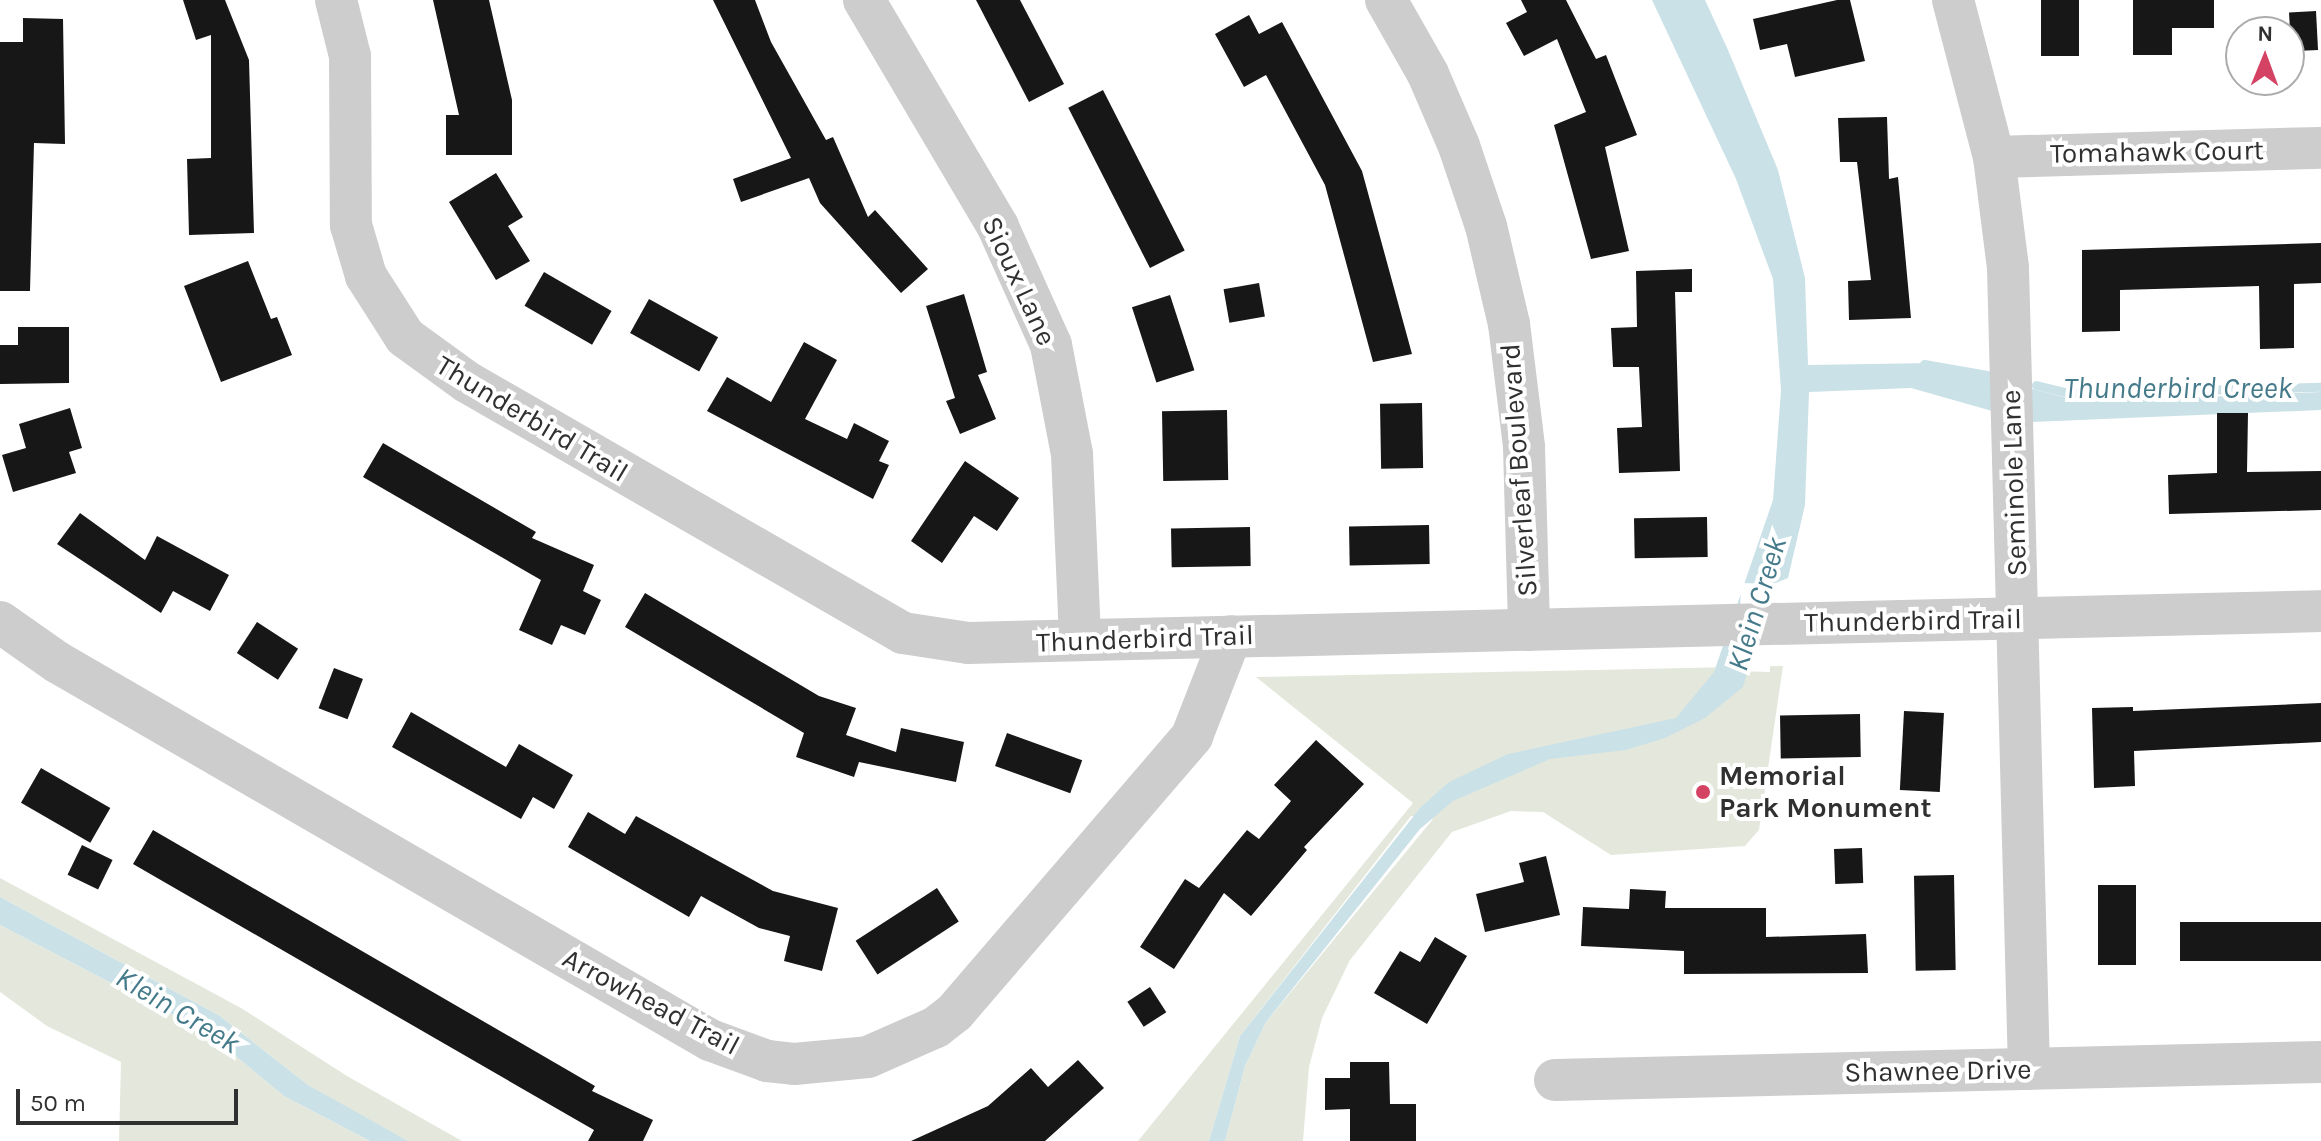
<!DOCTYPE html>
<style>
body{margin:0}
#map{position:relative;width:2321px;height:1141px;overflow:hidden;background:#fff;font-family:Karla,sans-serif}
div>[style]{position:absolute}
.green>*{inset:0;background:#e4e8dc}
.water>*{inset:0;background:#cae1e7}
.pier>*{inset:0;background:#fff;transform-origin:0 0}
.stream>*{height:9px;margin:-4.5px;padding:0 4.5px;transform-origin:4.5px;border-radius:4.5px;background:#cae1e7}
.building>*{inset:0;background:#171717;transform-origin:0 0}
.minor>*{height:42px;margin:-21px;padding:0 21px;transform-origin:21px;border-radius:21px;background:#cdcdcd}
.dots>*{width:22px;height:22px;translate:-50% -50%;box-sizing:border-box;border:4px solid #fff;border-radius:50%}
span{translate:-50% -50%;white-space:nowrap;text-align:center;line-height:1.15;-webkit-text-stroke:8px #fff;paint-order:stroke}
.street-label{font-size:28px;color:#303030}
.poi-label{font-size:28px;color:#303030;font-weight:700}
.left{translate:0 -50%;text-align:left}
.water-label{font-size:30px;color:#457a8a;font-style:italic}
.north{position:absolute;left:2225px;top:16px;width:80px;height:80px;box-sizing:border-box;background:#fff;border:2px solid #acacac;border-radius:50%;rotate:1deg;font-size:22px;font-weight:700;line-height:32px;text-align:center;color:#303030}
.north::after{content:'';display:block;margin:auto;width:28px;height:36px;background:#d54364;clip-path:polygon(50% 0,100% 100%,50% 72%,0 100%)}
.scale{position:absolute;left:16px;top:1089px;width:222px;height:36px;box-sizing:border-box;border:4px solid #303030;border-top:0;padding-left:10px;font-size:24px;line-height:28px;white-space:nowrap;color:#303030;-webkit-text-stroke:6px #fff;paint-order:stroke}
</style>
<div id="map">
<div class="green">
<i style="clip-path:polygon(1783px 666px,1759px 830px,1745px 846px,1611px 855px,1543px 812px,1511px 811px,1452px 832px,1350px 960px,1322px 1018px,1309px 1067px,1303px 1141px,1225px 1141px,1245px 1066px,1266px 1022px,1433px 819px,1411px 816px,1240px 1036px,1209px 1141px,1138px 1141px,1413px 803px,1256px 677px)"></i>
<i style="clip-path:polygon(0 878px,241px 1008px,347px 1076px,462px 1141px,408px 1141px,347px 1108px,308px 1085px,220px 1016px,0 897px)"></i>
<i style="clip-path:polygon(0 925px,209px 1034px,284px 1096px,370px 1141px,119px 1141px,121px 1062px,47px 1026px,0 992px)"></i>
</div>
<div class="water">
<i style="clip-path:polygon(1652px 0,1705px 0,1728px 50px,1778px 170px,1805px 278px,1808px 365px,1934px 363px,2082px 402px,2321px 392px,2321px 410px,2031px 422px,1911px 388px,1809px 392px,1805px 505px,1788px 578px,1773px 584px,1743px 687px,1705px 718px,1665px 738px,1626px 750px,1550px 759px,1453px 801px,1420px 829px,1266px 1022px,1245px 1066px,1225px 1141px,1209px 1141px,1240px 1036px,1420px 808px,1449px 782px,1508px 754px,1676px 718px,1714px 672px,1773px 500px,1781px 390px,1773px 279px,1736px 179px)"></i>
<i style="clip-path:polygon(0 897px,220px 1016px,308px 1085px,408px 1141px,370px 1141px,284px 1096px,209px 1034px,0 925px)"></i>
</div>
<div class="pier">
<i style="left:1741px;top:583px;width:32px;height:88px;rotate:2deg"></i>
</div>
<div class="stream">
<i style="left:1924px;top:364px;width:64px;rotate:9.9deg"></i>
<i style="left:2036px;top:385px;width:33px;rotate:14deg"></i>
<i style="left:2068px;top:393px;width:253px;rotate:-1.4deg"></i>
</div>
<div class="building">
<i style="clip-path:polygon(183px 0,225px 0,249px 60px,254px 233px,189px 235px,187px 159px,211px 158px,211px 35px,196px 40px)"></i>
<i style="clip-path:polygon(433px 0,489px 0,512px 100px,512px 155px,446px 155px,446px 115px,459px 115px)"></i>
<i style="clip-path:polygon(713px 0,755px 0,771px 42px,826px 140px,833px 137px,868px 217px,875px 210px,928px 269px,901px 293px,820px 203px,809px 178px,741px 202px,733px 179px,791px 158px)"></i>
<i style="clip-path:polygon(976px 0,1020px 0,1064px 84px,1029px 102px)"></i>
<i style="clip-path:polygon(1521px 0,1566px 0,1596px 59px,1606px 55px,1637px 135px,1605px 147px,1629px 251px,1591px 259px,1554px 125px,1586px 112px,1557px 39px,1524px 56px,1506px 23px,1527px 12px)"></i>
<i style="clip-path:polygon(1837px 0,1850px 0,1865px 61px,1795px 77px,1787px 44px,1760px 50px,1753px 19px)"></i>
<i style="left:2041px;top:0;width:38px;height:56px"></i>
<i style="clip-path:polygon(2133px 0,2214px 0,2214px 28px,2172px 28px,2172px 55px,2133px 55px)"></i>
<i style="left:2316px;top:11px;width:39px;height:27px;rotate:87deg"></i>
<i style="clip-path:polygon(1249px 15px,1259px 34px,1282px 22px,1362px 171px,1412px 354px,1373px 362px,1325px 185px,1266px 75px,1244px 87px,1215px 34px)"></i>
<i style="clip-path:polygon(23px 18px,63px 19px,65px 144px,34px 143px,30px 291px,0 291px,0 42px,23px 42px)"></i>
<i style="left:1103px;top:90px;width:180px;height:39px;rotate:63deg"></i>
<i style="clip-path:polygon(1887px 117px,1889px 179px,1898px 177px,1911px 318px,1849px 320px,1848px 281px,1871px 280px,1857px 162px,1840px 162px,1838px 118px)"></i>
<i style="clip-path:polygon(496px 173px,523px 217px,508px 226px,530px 261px,496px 280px,449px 202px)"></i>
<i style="clip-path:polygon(2321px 243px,2321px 283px,2294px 284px,2294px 348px,2260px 349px,2259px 286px,2120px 290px,2120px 331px,2082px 332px,2082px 250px)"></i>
<i style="clip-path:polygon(248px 261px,271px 319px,277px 317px,292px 355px,221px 382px,184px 286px)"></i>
<i style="clip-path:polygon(1692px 269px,1692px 292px,1675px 292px,1680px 471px,1619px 473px,1617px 428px,1642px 427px,1639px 367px,1613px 367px,1611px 328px,1637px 327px,1636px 271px)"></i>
<i style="left:544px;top:272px;width:78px;height:39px;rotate:30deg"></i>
<i style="left:1259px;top:283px;width:34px;height:36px;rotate:80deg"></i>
<i style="clip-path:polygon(964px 294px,987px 372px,978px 375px,996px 419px,960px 434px,946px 401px,955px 398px,926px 306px)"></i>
<i style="left:1170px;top:295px;width:79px;height:40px;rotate:72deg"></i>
<i style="left:649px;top:299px;width:79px;height:39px;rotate:29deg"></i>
<i style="clip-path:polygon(18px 327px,69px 327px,69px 383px,0 384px,0 345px,18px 345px)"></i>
<i style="clip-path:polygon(804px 342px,837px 360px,805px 419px,847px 439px,854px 423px,889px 441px,879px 461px,889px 465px,873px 499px,707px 411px,727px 377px,771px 402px)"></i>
<i style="left:1422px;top:403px;width:65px;height:42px;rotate:89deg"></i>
<i style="clip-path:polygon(70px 408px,82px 448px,69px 452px,76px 473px,13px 492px,2px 455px,26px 448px,19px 424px)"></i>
<i style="left:1227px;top:410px;width:70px;height:65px;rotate:89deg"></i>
<i style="clip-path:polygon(2217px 413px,2248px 413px,2247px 472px,2321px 471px,2321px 510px,2169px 514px,2168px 475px,2217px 473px)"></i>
<i style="clip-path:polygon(383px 443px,536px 532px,532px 538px,594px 565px,583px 591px,601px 600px,585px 635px,561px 625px,552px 645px,519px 630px,541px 580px,363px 477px)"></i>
<i style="clip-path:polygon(965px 461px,1019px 498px,997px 531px,974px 516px,942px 563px,911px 541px)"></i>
<i style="clip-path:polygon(80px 513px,145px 560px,157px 536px,229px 575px,210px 611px,173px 591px,161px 613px,57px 544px)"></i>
<i style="left:1707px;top:517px;width:40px;height:73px;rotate:89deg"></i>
<i style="left:1429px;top:525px;width:39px;height:80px;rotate:89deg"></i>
<i style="left:1250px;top:527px;width:39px;height:79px;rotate:89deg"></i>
<i style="clip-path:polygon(645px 593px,819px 696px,856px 708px,846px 735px,896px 752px,901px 728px,964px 742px,956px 782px,859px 762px,854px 777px,796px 757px,804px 733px,625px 627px)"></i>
<i style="left:257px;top:622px;width:49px;height:37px;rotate:33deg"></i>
<i style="left:334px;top:668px;width:31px;height:43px;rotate:21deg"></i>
<i style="clip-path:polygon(2321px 703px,2321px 742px,2134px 751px,2135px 786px,2094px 788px,2092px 708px,2133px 707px,2133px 711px)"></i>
<i style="left:1904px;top:711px;width:40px;height:79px;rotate:3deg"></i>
<i style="clip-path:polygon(411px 712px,506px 767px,519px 744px,573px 775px,554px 809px,533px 797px,521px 819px,392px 747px)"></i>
<i style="left:1860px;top:714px;width:43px;height:80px;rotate:89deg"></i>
<i style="left:1007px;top:733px;width:80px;height:35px;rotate:20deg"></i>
<i style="clip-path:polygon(1316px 740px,1364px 784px,1304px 847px,1307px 850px,1251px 916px,1224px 893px,1174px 969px,1140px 947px,1185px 879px,1199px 888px,1247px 830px,1259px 839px,1291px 801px,1274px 785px)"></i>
<i style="left:41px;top:768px;width:80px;height:40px;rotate:30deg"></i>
<i style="clip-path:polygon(588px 812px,625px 834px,636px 816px,773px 891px,838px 908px,822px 971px,784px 961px,790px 936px,759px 928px,701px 896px,689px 917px,568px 847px)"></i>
<i style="clip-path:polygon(153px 830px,595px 1086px,592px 1091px,653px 1120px,643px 1141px,588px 1141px,594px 1130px,133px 864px)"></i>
<i style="left:82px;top:845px;width:34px;height:33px;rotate:26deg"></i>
<i style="left:1862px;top:848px;width:35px;height:28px;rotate:88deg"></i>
<i style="clip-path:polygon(1546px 856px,1560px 915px,1485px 932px,1476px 894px,1524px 882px,1519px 863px)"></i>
<i style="left:1954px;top:875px;width:95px;height:40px;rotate:89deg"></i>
<i style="left:2098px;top:885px;width:38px;height:80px"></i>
<i style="left:937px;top:888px;width:40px;height:97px;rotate:57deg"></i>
<i style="clip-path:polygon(1630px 889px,1666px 891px,1665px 908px,1766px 908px,1766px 937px,1866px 934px,1868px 973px,1684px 974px,1684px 951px,1581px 946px,1583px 907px,1629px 909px)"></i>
<i style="left:2321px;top:922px;width:39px;height:141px;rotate:90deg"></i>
<i style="clip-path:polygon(1435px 937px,1467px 956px,1427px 1024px,1374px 993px,1400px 951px,1420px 962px)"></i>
<i style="left:1150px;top:987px;width:30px;height:27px;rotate:57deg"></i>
<i style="clip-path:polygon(1078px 1060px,1104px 1088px,1045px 1141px,911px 1141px,988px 1106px,1031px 1068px,1048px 1087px)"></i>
<i style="clip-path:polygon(1350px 1062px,1389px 1062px,1390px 1104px,1416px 1104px,1416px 1141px,1350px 1141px,1350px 1109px,1325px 1110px,1325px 1078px,1350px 1078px)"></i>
</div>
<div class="minor">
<i style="left:336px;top:0;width:58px;rotate:76deg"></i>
<i style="left:350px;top:56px;width:169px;rotate:89.7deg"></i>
<i style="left:351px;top:225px;width:53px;rotate:73.6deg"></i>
<i style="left:366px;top:276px;width:72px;rotate:57.4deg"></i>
<i style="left:405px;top:337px;width:77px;rotate:36deg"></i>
<i style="left:467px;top:382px;width:503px;rotate:29.93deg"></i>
<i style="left:903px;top:633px;width:66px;rotate:8.7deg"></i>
<i style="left:968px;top:643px;width:1353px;rotate:-1.35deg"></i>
<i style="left:864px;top:0;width:264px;rotate:59.4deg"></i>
<i style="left:998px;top:227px;width:129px;rotate:65.8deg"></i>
<i style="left:1051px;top:345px;width:111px;rotate:79.1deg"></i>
<i style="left:1072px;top:454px;width:186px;rotate:87.5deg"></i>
<i style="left:1386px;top:0;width:85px;rotate:60.4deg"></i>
<i style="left:1428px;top:74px;width:78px;rotate:66.7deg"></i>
<i style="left:1459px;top:146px;width:84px;rotate:71.4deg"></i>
<i style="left:1486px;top:226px;width:101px;rotate:76.8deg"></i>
<i style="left:1509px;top:324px;width:124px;rotate:83deg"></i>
<i style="left:1524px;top:447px;width:183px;rotate:88.4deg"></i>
<i style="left:1953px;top:0;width:162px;rotate:75.4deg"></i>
<i style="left:1994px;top:157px;width:112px;rotate:82.8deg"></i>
<i style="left:2008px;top:268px;width:801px;rotate:88.5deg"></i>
<i style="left:1994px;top:157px;width:327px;rotate:-1.6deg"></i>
<i style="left:0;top:622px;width:70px;rotate:35.1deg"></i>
<i style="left:57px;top:662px;width:755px;rotate:30.07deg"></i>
<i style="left:710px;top:1040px;width:61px;rotate:20.2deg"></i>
<i style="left:767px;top:1061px;width:27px;rotate:6deg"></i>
<i style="left:794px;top:1064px;width:74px;rotate:-5.4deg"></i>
<i style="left:868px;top:1057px;width:74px;rotate:-23.8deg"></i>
<i style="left:936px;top:1027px;width:24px;rotate:-38deg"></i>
<i style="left:955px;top:1012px;width:364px;rotate:-49.3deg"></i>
<i style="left:1192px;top:736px;width:107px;rotate:-68.7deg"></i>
<i style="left:1555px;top:1080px;width:766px;rotate:-1.35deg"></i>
</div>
<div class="dots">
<i style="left:1703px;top:792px;background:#d54364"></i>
</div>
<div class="street-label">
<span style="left:2157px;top:152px;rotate:-1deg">Tomahawk Court</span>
<span style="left:1019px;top:281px;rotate:65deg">Sioux Lane</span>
<span style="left:532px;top:419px;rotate:31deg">Thunderbird Trail</span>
<span style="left:1519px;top:470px;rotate:-94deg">Silverleaf Boulevard</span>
<span style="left:2014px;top:483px;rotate:-92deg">Seminole Lane</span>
<span style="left:1913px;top:621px;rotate:-1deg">Thunderbird Trail</span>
<span style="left:1145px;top:639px;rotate:-2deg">Thunderbird Trail</span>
<span style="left:651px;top:1002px;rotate:28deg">Arrowhead Trail</span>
<span style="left:1938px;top:1071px;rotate:-1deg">Shawnee Drive</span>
</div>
<div class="poi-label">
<span class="left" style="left:1719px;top:792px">Memorial<br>Park Monument</span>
</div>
<div class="water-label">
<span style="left:2178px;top:388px">Thunderbird Creek</span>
<span style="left:1757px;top:604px;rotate:-73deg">Klein Creek</span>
<span style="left:178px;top:1010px;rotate:31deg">Klein Creek</span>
</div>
<div class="north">N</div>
<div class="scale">50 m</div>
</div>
